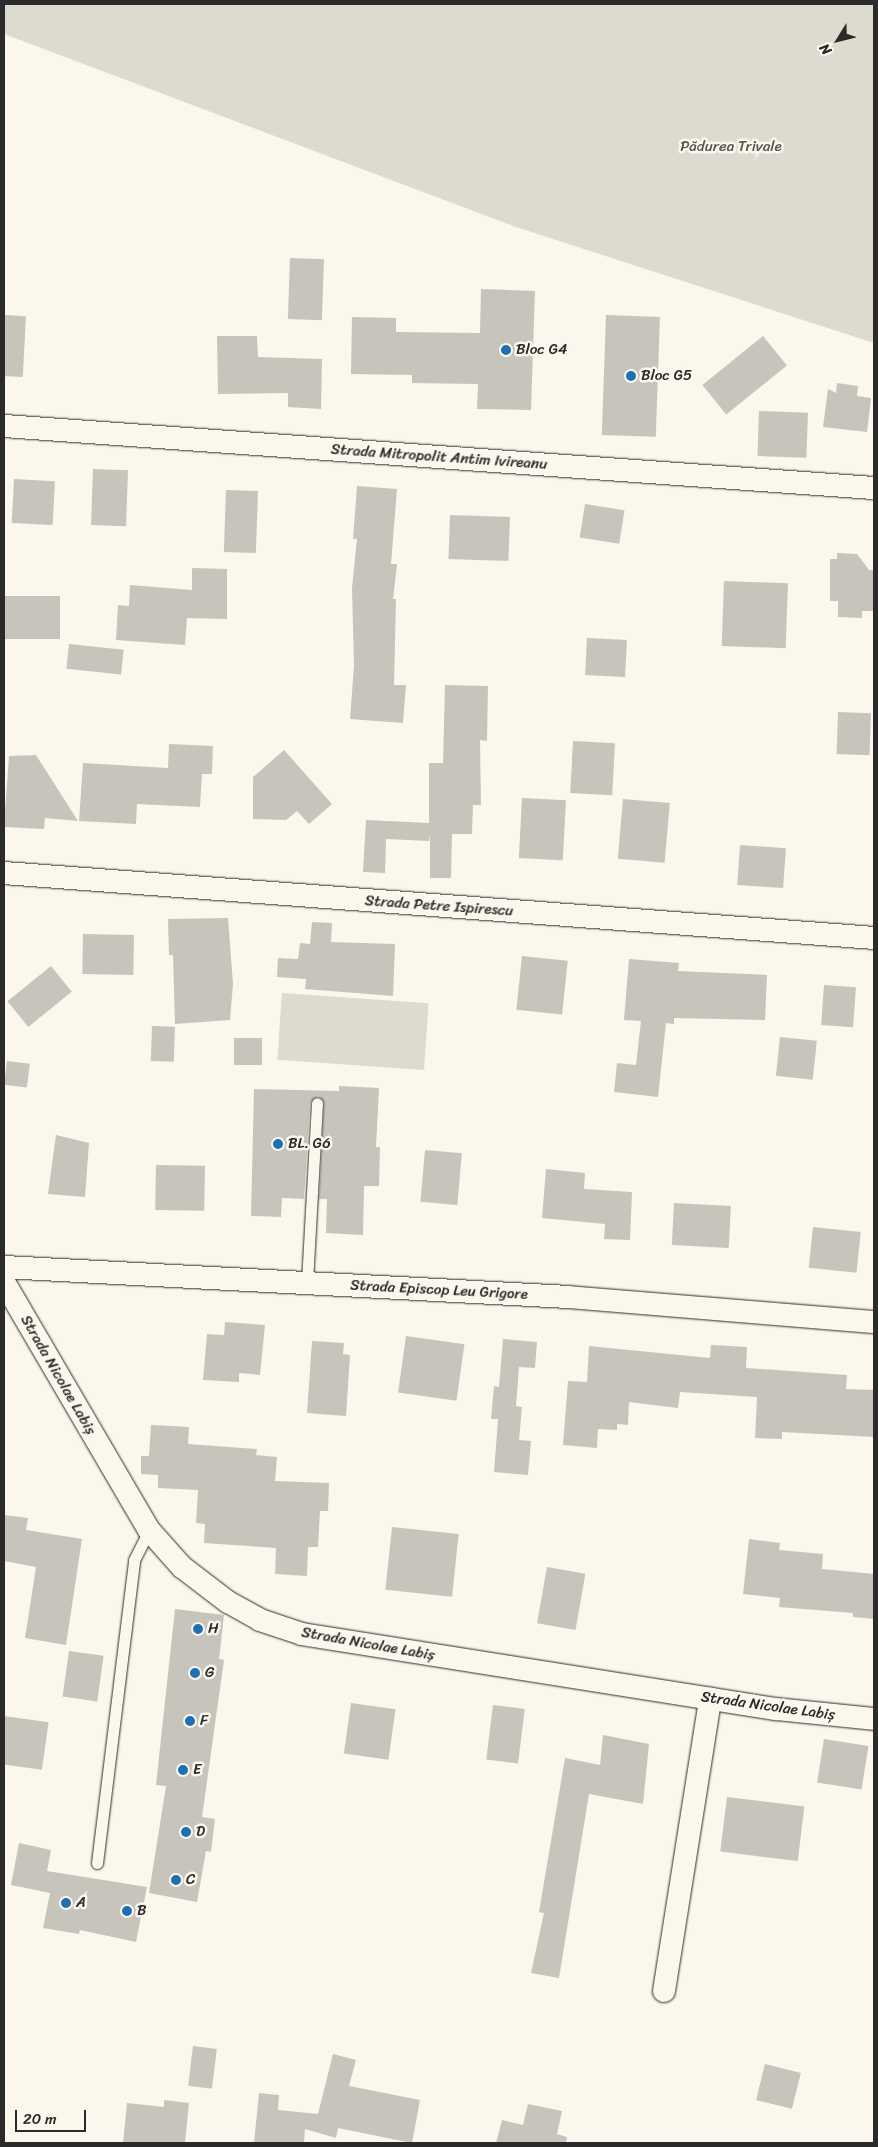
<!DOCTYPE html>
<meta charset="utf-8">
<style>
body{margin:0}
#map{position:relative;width:878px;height:2147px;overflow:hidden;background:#fbf7ec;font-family:Sriracha,sans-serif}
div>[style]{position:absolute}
.green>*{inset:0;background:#dddad0;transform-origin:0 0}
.building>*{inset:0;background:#c7c4bc;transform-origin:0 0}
.roads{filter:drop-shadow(0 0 1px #2b2b2b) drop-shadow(0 0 1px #2b2b2b)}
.lane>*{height:11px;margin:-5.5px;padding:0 5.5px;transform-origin:5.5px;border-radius:5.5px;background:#fbf7ec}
.street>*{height:22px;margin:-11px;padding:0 11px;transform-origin:11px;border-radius:11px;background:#fbf7ec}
.dots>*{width:14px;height:14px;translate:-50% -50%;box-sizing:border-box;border:2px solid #fbf7ec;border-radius:50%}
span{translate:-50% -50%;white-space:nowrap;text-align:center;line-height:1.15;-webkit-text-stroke:5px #fbf7ec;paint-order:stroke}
.park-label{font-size:15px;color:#585754}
.poi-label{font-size:15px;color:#2b2b2b}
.left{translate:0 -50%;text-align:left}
.street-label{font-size:15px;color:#2b2b2b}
.frame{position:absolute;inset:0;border:5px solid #2b2b2b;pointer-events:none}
.north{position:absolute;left:813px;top:15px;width:50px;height:50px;-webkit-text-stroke:4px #fbf7ec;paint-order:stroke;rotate:234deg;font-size:14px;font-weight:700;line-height:20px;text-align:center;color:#2b2b2b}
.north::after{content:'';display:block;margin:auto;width:18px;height:22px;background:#2b2b2b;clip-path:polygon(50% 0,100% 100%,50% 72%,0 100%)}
.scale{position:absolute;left:15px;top:2110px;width:71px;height:22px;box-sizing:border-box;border:2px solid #2b2b2b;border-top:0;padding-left:6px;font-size:15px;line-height:18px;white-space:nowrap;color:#2b2b2b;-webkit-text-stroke:4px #fbf7ec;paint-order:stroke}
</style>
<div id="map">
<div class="green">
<i style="clip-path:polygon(4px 4px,874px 4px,874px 343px,516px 227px,4px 34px)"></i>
<i style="left:282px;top:993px;width:147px;height:67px;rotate:4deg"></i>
</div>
<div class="building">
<i style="left:290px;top:258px;width:34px;height:61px;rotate:2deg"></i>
<i style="clip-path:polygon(481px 289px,535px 291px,531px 410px,477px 409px,478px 384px,412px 383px,412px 375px,351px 374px,352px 317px,396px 318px,396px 332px,480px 333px)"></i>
<i style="left:4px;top:315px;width:22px;height:61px;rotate:3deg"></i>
<i style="left:606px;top:315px;width:54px;height:120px;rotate:2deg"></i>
<i style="clip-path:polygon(217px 336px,257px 336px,258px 357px,322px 359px,321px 409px,288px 407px,288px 393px,218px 394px)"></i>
<i style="left:763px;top:336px;width:38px;height:78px;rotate:51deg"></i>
<i style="clip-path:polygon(837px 383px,858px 386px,857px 396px,871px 398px,867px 432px,823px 427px,828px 389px,836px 393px)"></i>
<i style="left:759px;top:411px;width:49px;height:45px;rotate:2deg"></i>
<i style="left:93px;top:469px;width:35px;height:56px;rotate:2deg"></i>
<i style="left:14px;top:479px;width:41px;height:44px;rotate:3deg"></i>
<i style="clip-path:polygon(357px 486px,397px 489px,391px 564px,397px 564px,393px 599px,396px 599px,394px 685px,406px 685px,403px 723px,350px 719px,354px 666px,352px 588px,357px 539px,353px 539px)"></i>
<i style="left:226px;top:490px;width:32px;height:62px;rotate:2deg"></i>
<i style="left:585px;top:504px;width:40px;height:34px;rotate:9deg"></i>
<i style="left:450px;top:515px;width:60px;height:44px;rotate:2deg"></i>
<i style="clip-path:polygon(837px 553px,857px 554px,869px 570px,874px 570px,874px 611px,862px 611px,862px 618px,838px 617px,838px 601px,830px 601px,830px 559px,837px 559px)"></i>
<i style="clip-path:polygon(192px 568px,227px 569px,227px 619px,187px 618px,185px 645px,116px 640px,118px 605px,129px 606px,130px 585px,192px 590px)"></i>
<i style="left:724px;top:581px;width:64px;height:65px;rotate:2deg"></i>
<i style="left:4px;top:596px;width:56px;height:43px"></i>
<i style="left:587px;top:638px;width:40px;height:37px;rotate:3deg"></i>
<i style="left:69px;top:644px;width:55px;height:25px;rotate:6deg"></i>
<i style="clip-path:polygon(445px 685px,488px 686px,487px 741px,480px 740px,481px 805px,473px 805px,472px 834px,452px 834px,451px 878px,430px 878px,430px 835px,429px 841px,386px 839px,385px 873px,363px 872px,366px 820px,429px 823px,429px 763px,443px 763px)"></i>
<i style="left:838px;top:712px;width:33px;height:42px;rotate:2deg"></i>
<i style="left:573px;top:741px;width:42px;height:52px;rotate:3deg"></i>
<i style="clip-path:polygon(169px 744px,213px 746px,212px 774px,202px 774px,200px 807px,137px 804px,136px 824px,79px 821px,83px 763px,168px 768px)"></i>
<i style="clip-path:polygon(284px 750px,332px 804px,309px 824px,297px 811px,286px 820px,253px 819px,253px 777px)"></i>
<i style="clip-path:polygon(36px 755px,78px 821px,45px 818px,44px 829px,4px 827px,9px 756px)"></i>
<i style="left:522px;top:798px;width:44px;height:60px;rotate:3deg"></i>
<i style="left:623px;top:799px;width:47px;height:60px;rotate:5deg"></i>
<i style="left:740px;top:845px;width:46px;height:40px;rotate:4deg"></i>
<i style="clip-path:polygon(228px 918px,233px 984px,230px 1020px,175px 1024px,173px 955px,169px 955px,168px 919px)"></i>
<i style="clip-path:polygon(312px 922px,332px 923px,331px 942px,395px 944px,393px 996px,305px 989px,306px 979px,277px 977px,278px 958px,298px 959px,300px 943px,310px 944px)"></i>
<i style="left:83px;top:934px;width:51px;height:40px;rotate:1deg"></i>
<i style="left:522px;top:956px;width:46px;height:54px;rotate:6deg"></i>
<i style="clip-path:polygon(629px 959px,679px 963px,678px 971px,767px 975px,765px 1020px,674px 1018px,674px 1024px,666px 1023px,658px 1097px,614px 1092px,617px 1063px,636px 1065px,641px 1021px,624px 1020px)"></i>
<i style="left:51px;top:966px;width:33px;height:56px;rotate:51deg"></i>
<i style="left:824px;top:985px;width:32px;height:40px;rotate:4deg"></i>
<i style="left:152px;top:1026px;width:23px;height:35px;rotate:2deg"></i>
<i style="left:780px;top:1037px;width:37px;height:39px;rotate:6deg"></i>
<i style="left:234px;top:1038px;width:28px;height:27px"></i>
<i style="left:7px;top:1061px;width:23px;height:24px;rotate:7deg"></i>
<i style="clip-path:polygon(339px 1086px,379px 1088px,376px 1147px,380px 1147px,379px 1186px,364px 1186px,363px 1235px,326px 1233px,327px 1199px,319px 1199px,324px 1103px,318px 1096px,310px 1103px,304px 1199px,282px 1198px,281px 1217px,251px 1216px,254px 1089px,339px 1091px)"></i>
<i style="clip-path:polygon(56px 1135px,89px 1143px,85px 1197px,48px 1194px)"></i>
<i style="left:425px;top:1150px;width:37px;height:52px;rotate:5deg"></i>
<i style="left:156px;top:1165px;width:49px;height:45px;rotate:1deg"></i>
<i style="clip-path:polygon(546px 1169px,585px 1173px,584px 1189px,632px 1192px,630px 1240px,604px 1239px,605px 1224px,542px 1218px)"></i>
<i style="left:674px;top:1203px;width:57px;height:42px;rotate:3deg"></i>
<i style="left:813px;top:1227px;width:48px;height:41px;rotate:6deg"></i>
<i style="clip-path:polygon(225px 1322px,265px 1325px,260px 1375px,239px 1373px,239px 1382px,203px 1380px,207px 1334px,224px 1335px)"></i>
<i style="left:406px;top:1336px;width:59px;height:57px;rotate:8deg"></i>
<i style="clip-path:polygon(503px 1339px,537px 1342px,535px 1368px,519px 1367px,516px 1406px,522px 1407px,519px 1440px,531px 1441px,528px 1475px,494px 1472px,498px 1419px,491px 1419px,494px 1386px,499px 1387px)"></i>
<i style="clip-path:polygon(312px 1341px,344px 1343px,343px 1354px,350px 1355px,346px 1416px,307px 1413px)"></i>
<i style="clip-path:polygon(711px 1345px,747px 1347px,746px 1368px,847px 1375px,846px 1389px,874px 1390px,874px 1437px,782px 1432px,782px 1439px,755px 1438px,757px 1397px,680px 1392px,678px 1408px,629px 1402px,628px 1425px,617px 1424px,617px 1430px,598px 1429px,597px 1448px,563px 1445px,568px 1381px,587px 1382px,589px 1346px,710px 1358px)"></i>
<i style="clip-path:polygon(151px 1425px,189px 1427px,188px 1444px,257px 1449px,256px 1455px,277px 1457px,275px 1481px,329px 1483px,328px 1511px,320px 1511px,318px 1547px,308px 1547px,307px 1576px,275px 1574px,276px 1548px,204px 1543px,205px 1524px,196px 1523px,198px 1490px,158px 1488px,158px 1475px,141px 1474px,141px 1456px,149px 1456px)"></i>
<i style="clip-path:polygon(4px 1515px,28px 1518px,26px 1530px,82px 1539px,66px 1645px,25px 1638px,36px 1567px,4px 1561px)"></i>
<i style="left:392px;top:1527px;width:67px;height:63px;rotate:6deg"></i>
<i style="clip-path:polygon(749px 1539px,780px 1543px,779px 1550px,823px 1554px,822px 1569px,874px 1574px,874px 1619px,853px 1617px,853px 1613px,779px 1607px,780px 1598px,743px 1594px)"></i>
<i style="left:547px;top:1567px;width:39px;height:57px;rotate:10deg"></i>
<i style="clip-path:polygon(175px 1609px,224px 1615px,219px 1659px,224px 1660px,202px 1817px,215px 1819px,211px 1852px,206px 1851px,197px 1902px,149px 1893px,166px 1786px,156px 1785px)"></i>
<i style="left:69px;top:1651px;width:35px;height:46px;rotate:8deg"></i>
<i style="left:351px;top:1703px;width:45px;height:51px;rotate:8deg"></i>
<i style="left:493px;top:1705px;width:32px;height:55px;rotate:7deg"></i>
<i style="left:4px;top:1716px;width:45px;height:48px;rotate:8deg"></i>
<i style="clip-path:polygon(603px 1735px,649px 1744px,643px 1804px,589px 1794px,559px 1978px,531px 1973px,544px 1913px,539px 1912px,565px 1758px,600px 1765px)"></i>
<i style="left:824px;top:1739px;width:45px;height:44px;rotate:9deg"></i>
<i style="left:727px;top:1797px;width:78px;height:55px;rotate:7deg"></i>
<i style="clip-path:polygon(19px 1843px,51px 1850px,47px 1871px,147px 1887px,136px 1942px,80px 1930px,79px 1934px,43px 1928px,50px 1893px,11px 1885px)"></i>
<i style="left:193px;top:2046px;width:24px;height:40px;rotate:7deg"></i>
<i style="clip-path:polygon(333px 2054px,356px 2060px,349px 2086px,420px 2100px,412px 2143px,338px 2128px,336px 2138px,305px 2129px,304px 2143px,254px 2143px,259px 2093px,279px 2095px,278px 2110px,318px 2114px)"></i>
<i style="left:765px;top:2064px;width:37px;height:37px;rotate:14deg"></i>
<i style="clip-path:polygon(164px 2100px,189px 2103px,185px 2143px,123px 2143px,127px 2103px,164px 2107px)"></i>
<i style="clip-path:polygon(528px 2104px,562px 2111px,557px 2134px,567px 2137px,566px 2143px,496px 2143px,502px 2120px,523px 2125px)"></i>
</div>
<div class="roads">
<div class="lane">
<i style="left:307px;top:1282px;width:179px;rotate:-86.8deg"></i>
<i style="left:97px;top:1863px;width:305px;rotate:-83deg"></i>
<i style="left:134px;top:1560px;width:34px;rotate:-63deg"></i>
</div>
<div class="street">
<i style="left:4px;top:426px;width:872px;rotate:4.08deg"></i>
<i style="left:4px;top:873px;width:872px;rotate:4.27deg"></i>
<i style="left:4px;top:1267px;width:565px;rotate:3.04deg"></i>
<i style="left:568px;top:1297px;width:307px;rotate:4.7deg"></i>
<i style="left:4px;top:1282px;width:287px;rotate:59.7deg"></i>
<i style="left:149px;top:1530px;width:50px;rotate:48.3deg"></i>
<i style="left:182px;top:1567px;width:58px;rotate:37.3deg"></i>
<i style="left:228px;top:1602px;width:37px;rotate:29deg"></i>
<i style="left:260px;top:1620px;width:44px;rotate:18.4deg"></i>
<i style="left:302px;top:1634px;width:480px;rotate:9deg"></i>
<i style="left:776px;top:1709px;width:99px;rotate:5.8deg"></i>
<i style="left:664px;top:1991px;width:296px;rotate:-81deg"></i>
</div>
</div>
<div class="dots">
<i style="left:506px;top:350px;background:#1f6fb2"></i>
<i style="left:631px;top:376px;background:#1f6fb2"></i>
<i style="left:278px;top:1144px;background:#1f6fb2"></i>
<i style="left:198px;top:1629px;background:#1f6fb2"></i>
<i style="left:195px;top:1673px;background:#1f6fb2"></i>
<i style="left:190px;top:1721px;background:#1f6fb2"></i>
<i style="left:183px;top:1770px;background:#1f6fb2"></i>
<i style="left:186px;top:1832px;background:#1f6fb2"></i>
<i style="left:176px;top:1880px;background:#1f6fb2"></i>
<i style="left:66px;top:1903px;background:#1f6fb2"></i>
<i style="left:127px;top:1911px;background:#1f6fb2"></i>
</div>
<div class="park-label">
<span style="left:731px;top:147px">Pădurea Trivale</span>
</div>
<div class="poi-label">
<span class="left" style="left:516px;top:350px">Bloc G4</span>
<span class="left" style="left:641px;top:376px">Bloc G5</span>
<span class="left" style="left:288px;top:1144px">BL. G6</span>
<span class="left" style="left:208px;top:1629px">H</span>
<span class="left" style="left:205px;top:1673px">G</span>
<span class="left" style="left:200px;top:1721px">F</span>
<span class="left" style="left:193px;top:1770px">E</span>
<span class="left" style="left:196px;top:1832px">D</span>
<span class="left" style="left:186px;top:1880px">C</span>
<span class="left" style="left:76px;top:1903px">A</span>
<span class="left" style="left:137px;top:1911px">B</span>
</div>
<div class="street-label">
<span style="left:439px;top:457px;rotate:4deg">Strada Mitropolit Antim Ivireanu</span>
<span style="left:439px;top:906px;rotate:4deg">Strada Petre Ispirescu</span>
<span style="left:439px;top:1290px;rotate:3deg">Strada Episcop Leu Grigore</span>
<span style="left:58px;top:1375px;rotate:60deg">Strada Nicolae Labiș</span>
<span style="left:368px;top:1644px;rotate:10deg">Strada Nicolae Labiș</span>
<span style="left:768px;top:1706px;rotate:8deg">Strada Nicolae Labiș</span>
</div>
<div class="frame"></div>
<div class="north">N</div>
<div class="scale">20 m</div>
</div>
